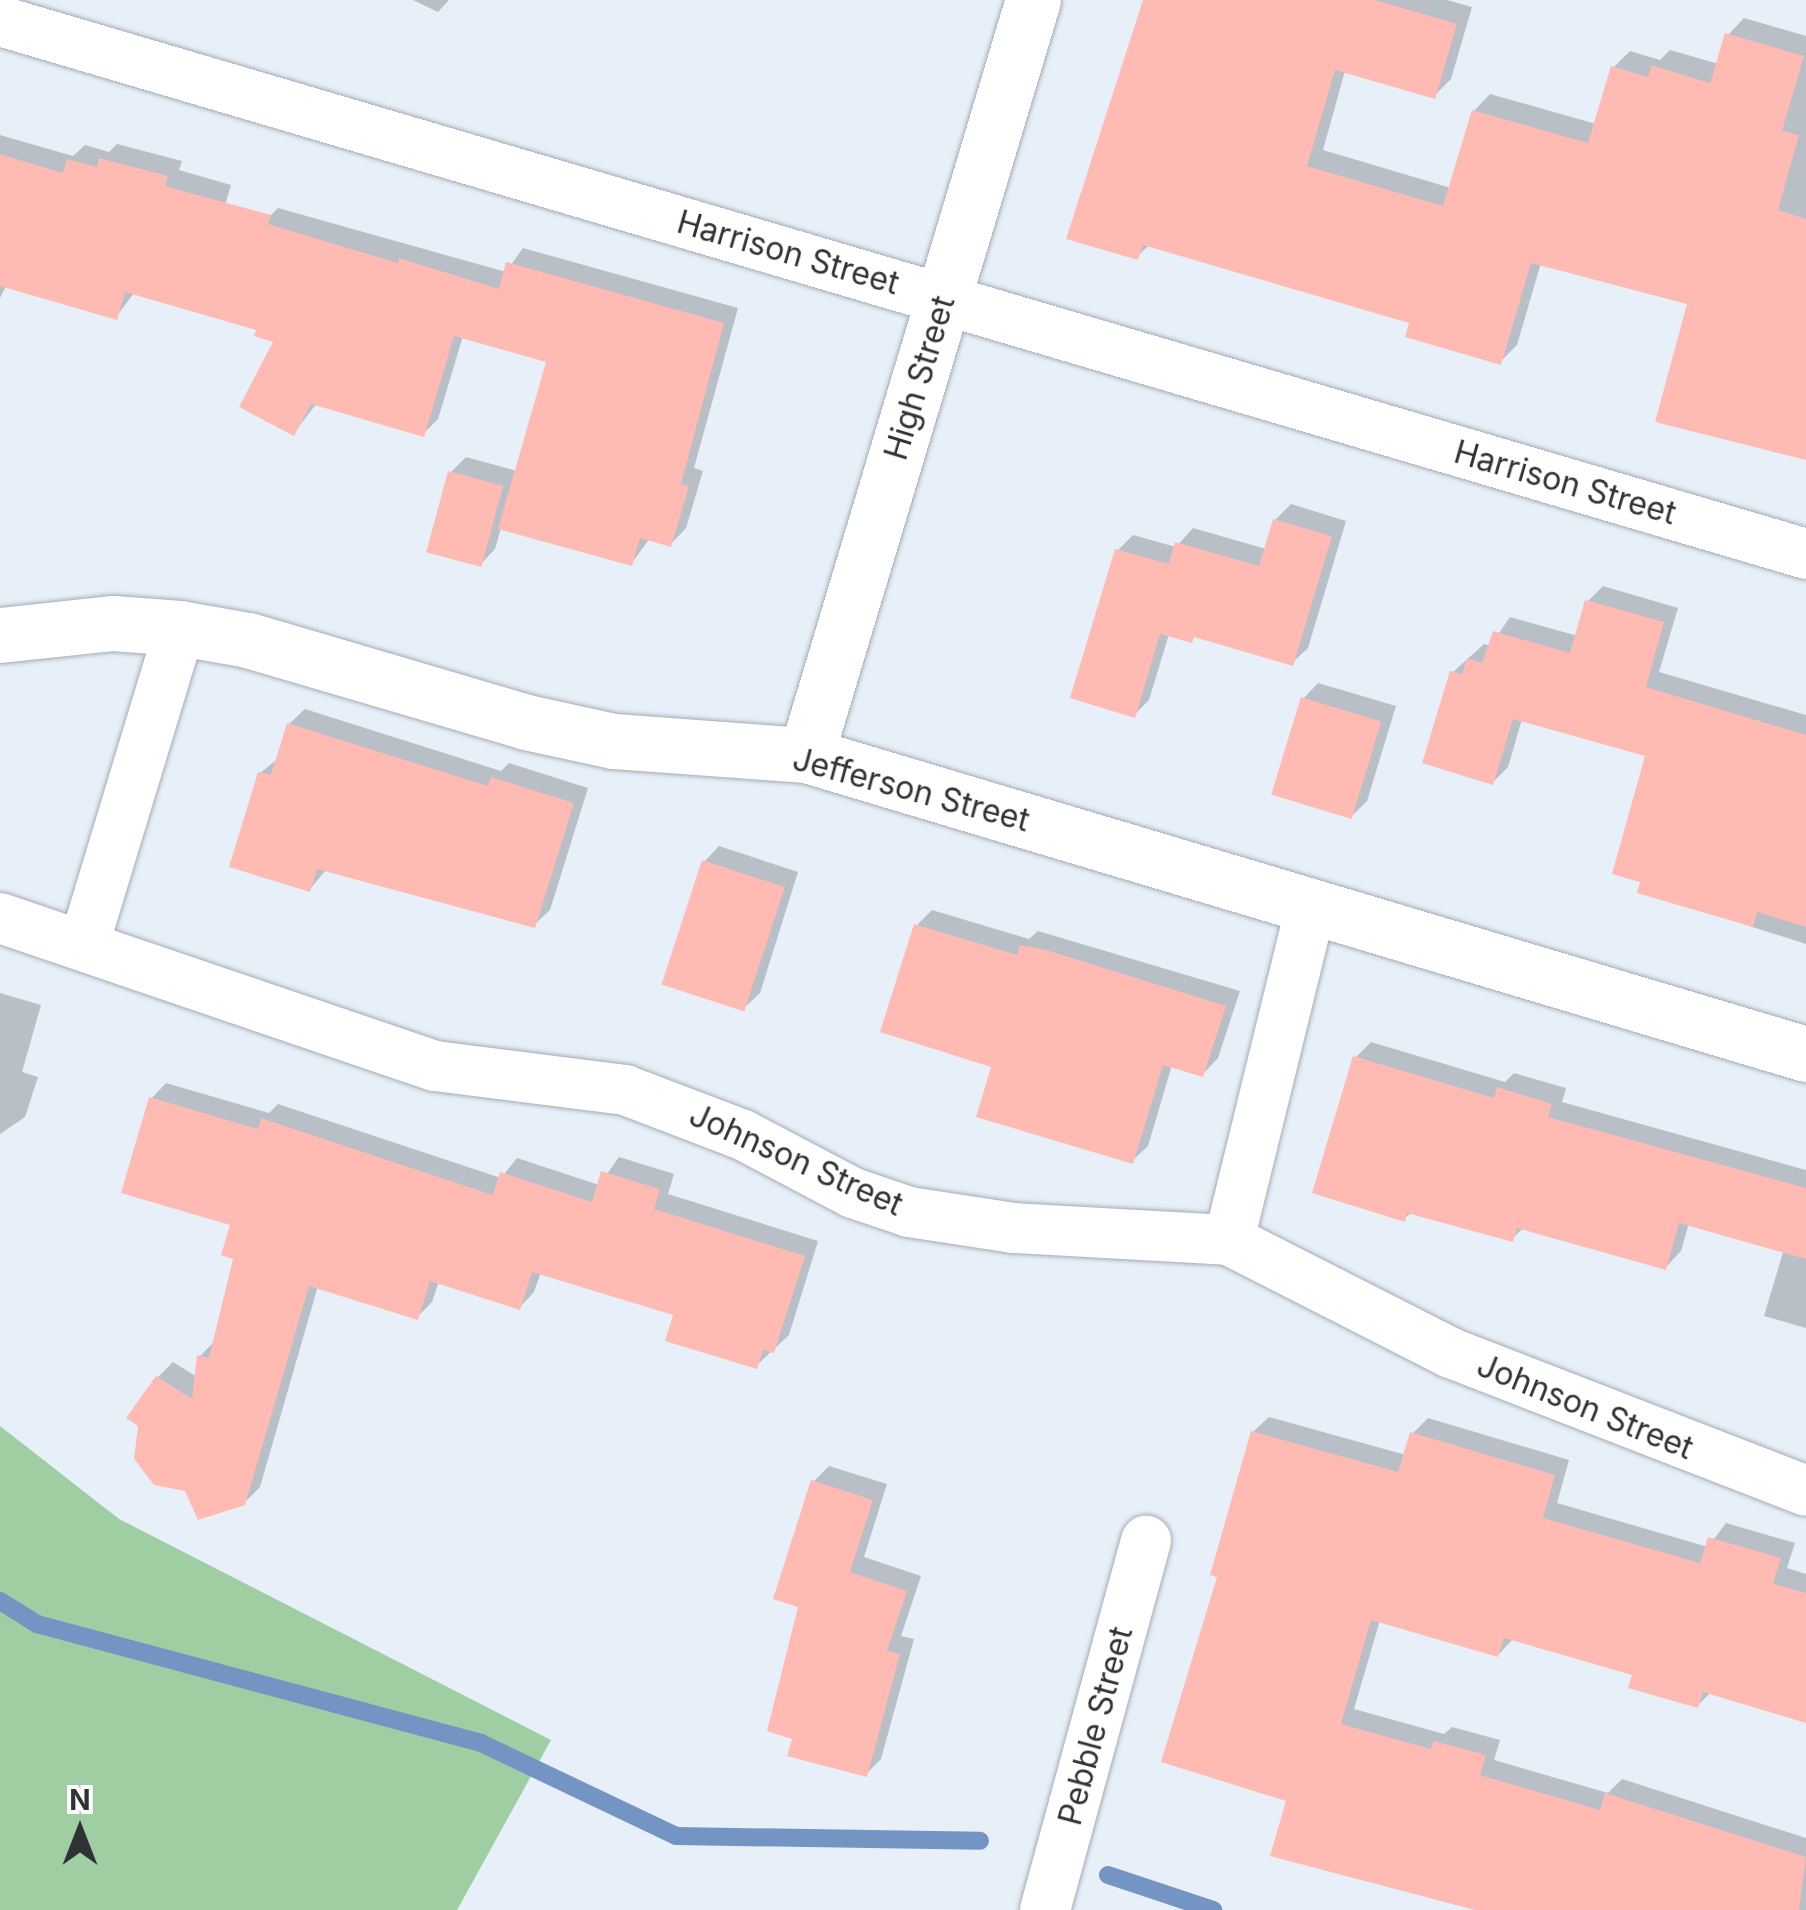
<!DOCTYPE html>
<style>
body{margin:0}
#map{position:relative;width:1806px;height:1910px;overflow:hidden;background:#e7eff8;font-family:Inter,sans-serif}
div>[style]{position:absolute}
.forest>*{inset:0;background:#9ecea1}
.shadow>*{inset:0;background:#0003}
.stream>*{height:18px;margin:-9px;padding:0 9px;transform-origin:9px;border-radius:9px;background:#7494c4}
.building>*{inset:0;background:#febab3;transform-origin:0 0}
.roads{filter:drop-shadow(0 0 2px #a4acb4) drop-shadow(0 0 2px #a4acb4)}
.minor>*{height:50px;margin:-25px;padding:0 25px;transform-origin:25px;border-radius:25px;background:#fff}
.tertiary>*{height:55px;margin:-27.5px;padding:0 27.5px;transform-origin:27.5px;border-radius:27.5px;background:#fff}
span{translate:-50% -50%;white-space:nowrap;text-align:center;line-height:1.15;-webkit-text-stroke:8px #fff;paint-order:stroke}
.street-label{font-size:32px;color:#2f3336}
.north{position:absolute;left:30px;top:1780px;width:100px;height:100px;-webkit-text-stroke:8px #fff;paint-order:stroke;rotate:0deg;font-size:28px;font-weight:700;line-height:40px;text-align:center;color:#2f3336}
.north::after{content:'';display:block;margin:auto;width:35px;height:45px;background:#2f3336;clip-path:polygon(50% 0,100% 100%,50% 72%,0 100%)}
</style>
<div id="map">
<div class="forest">
<i style="clip-path:polygon(0 1426px,119px 1519px,551px 1740px,457px 1910px,0 1910px)"></i>
</div>
<div class="shadow">
<i style="clip-path:polygon(413px 0,449px 0,438px 12px)"></i>
<i style="clip-path:polygon(1145px 0,1447px 0,1472px 7px,1451px 79px,1434px 96px,1345px 71px,1323px 150px,1451px 188px,1474px 111px,1490px 94px,1596px 124px,1613px 68px,1630px 51px,1660px 60px,1670px 50px,1719px 64px,1728px 35px,1744px 18px,1806px 36px,1806px 458px,1690px 303px,1541px 263px,1517px 345px,1500px 362px,1412px 321px,1150px 244px,1137px 257px,1069px 237px)"></i>
<i style="clip-path:polygon(0 135px,73px 156px,85px 145px,109px 152px,117px 144px,182px 161px,179px 170px,231px 185px,223px 212px,263px 223px,278px 208px,506px 272px,523px 248px,738px 308px,694px 468px,703px 471px,686px 528px,671px 544px,650px 538px,631px 564px,501px 528px,495px 549px,480px 565px,451px 472px,466px 457px,517px 471px,550px 360px,463px 336px,438px 419px,423px 434px,317px 403px,294px 433px,277px 340px,259px 328px,134px 293px,116px 317px,6px 286px,0 298px)"></i>
<i style="clip-path:polygon(1291px 504px,1346px 521px,1308px 648px,1292px 663px,1197px 635px,1191px 640px,1169px 634px,1149px 700px,1134px 715px,1118px 550px,1133px 535px,1176px 547px,1193px 528px,1266px 549px,1275px 520px)"></i>
<i style="clip-path:polygon(1603px 586px,1678px 608px,1659px 672px,1806px 715px,1806px 944px,1640px 891px,1648px 754px,1522px 719px,1508px 767px,1493px 782px,1452px 673px,1484px 644px,1490px 646px,1510px 617px,1578px 636px,1588px 601px)"></i>
<i style="clip-path:polygon(1318px 683px,1396px 706px,1367px 801px,1352px 816px,1303px 699px)"></i>
<i style="clip-path:polygon(305px 709px,501px 771px,509px 763px,588px 788px,550px 910px,534px 925px,326px 870px,310px 889px,260px 773px,279px 758px,289px 724px)"></i>
<i style="clip-path:polygon(719px 846px,798px 872px,760px 993px,744px 1008px,704px 862px)"></i>
<i style="clip-path:polygon(932px 910px,1029px 939px,1038px 931px,1240px 991px,1218px 1058px,1203px 1074px,1172px 1065px,1148px 1146px,1132px 1161px,994px 1065px,917px 925px)"></i>
<i style="clip-path:polygon(0 993px,41px 1005px,22px 1072px,38px 1077px,25px 1117px,0 1134px)"></i>
<i style="clip-path:polygon(1371px 1042px,1505px 1082px,1514px 1073px,1566px 1088px,1562px 1102px,1806px 1170px,1806px 1328px,1764px 1316px,1784px 1249px,1689px 1223px,1681px 1251px,1666px 1267px,1524px 1227px,1512px 1239px,1412px 1212px,1404px 1219px,1356px 1057px)"></i>
<i style="clip-path:polygon(166px 1083px,269px 1113px,278px 1104px,501px 1178px,517px 1158px,599px 1185px,619px 1157px,674px 1174px,668px 1194px,818px 1241px,789px 1335px,756px 1366px,676px 1313px,541px 1272px,534px 1292px,519px 1308px,439px 1281px,432px 1302px,417px 1317px,318px 1286px,260px 1487px,244px 1503px,187px 1489px,140px 1424px,158px 1377px,173px 1362px,197px 1377px,200px 1356px,216px 1340px,236px 1257px,233px 1223px,151px 1099px)"></i>
<i style="clip-path:polygon(1269px 1417px,1406px 1455px,1413px 1433px,1428px 1418px,1569px 1460px,1557px 1503px,1708px 1547px,1726px 1523px,1795px 1543px,1787px 1568px,1806px 1574px,1806px 1720px,1711px 1692px,1697px 1706px,1635px 1673px,1514px 1638px,1498px 1655px,1380px 1620px,1354px 1709px,1444px 1734px,1452px 1727px,1500px 1740px,1494px 1760px,1608px 1793px,1622px 1779px,1806px 1838px,1806px 1910px,1480px 1910px,1289px 1799px,1220px 1576px,1253px 1432px)"></i>
<i style="clip-path:polygon(829px 1466px,887px 1484px,864px 1557px,921px 1576px,901px 1636px,914px 1639px,881px 1759px,866px 1774px,795px 1737px,814px 1481px)"></i>
</div>
<div class="stream">
<i style="left:0;top:1601px;width:44px;rotate:31.9deg"></i>
<i style="left:37px;top:1624px;width:460px;rotate:15deg"></i>
<i style="left:481px;top:1743px;width:216px;rotate:25.5deg"></i>
<i style="left:676px;top:1836px;width:304px;rotate:0.9deg"></i>
<i style="left:1108px;top:1875px;width:111px;rotate:18.4deg"></i>
</div>
<div class="building">
<i style="clip-path:polygon(1143px 0,1375px 0,1457px 24px,1435px 99px,1335px 70px,1307px 166px,1443px 206px,1472px 110px,1588px 143px,1611px 66px,1648px 77px,1651px 65px,1710px 83px,1725px 33px,1804px 56px,1782px 131px,1799px 135px,1778px 210px,1806px 219px,1806px 460px,1655px 422px,1687px 304px,1531px 263px,1501px 365px,1405px 337px,1409px 323px,1143px 245px,1138px 260px,1066px 239px)"></i>
<i style="clip-path:polygon(0 154px,63px 173px,67px 159px,97px 167px,99px 158px,168px 176px,165px 186px,271px 215px,268px 224px,398px 263px,399px 258px,499px 289px,506px 262px,724px 323px,681px 484px,689px 486px,671px 547px,640px 538px,632px 566px,498px 529px,546px 362px,454px 336px,424px 437px,311px 404px,294px 436px,239px 407px,273px 342px,254px 336px,256px 330px,125px 292px,117px 320px,0 286px)"></i>
<i style="left:448px;top:471px;width:57px;height:84px;rotate:15deg"></i>
<i style="clip-path:polygon(1273px 519px,1332px 536px,1293px 666px,1194px 637px,1192px 643px,1160px 634px,1135px 718px,1070px 698px,1115px 549px,1169px 564px,1175px 542px,1259px 566px)"></i>
<i style="clip-path:polygon(1585px 600px,1664px 622px,1646px 687px,1806px 735px,1806px 927px,1757px 912px,1753px 927px,1637px 893px,1640px 882px,1612px 874px,1645px 756px,1513px 719px,1493px 785px,1422px 763px,1450px 671px,1462px 674px,1467px 658px,1482px 663px,1493px 631px,1570px 653px)"></i>
<i style="left:1301px;top:697px;width:84px;height:102px;rotate:17deg"></i>
<i style="clip-path:polygon(287px 723px,488px 786px,491px 777px,574px 803px,535px 928px,317px 869px,310px 892px,229px 867px,258px 772px,271px 775px)"></i>
<i style="left:702px;top:860px;width:87px;height:131px;rotate:18deg"></i>
<i style="clip-path:polygon(914px 924px,1017px 955px,1020px 945px,1046px 950px,1226px 1006px,1203px 1077px,1163px 1065px,1133px 1164px,976px 1117px,991px 1067px,880px 1032px)"></i>
<i style="clip-path:polygon(1353px 1056px,1494px 1098px,1497px 1087px,1552px 1104px,1548px 1117px,1806px 1188px,1806px 1259px,1679px 1223px,1666px 1270px,1517px 1228px,1513px 1242px,1407px 1213px,1405px 1222px,1312px 1193px)"></i>
<i style="clip-path:polygon(149px 1097px,258px 1129px,261px 1118px,493px 1195px,500px 1172px,592px 1202px,601px 1171px,660px 1189px,654px 1209px,805px 1256px,774px 1353px,763px 1350px,757px 1369px,665px 1341px,673px 1315px,532px 1272px,520px 1310px,430px 1281px,418px 1320px,309px 1286px,245px 1505px,198px 1520px,185px 1491px,154px 1485px,134px 1459px,138px 1426px,126px 1418px,156px 1376px,192px 1399px,197px 1355px,209px 1358px,233px 1259px,221px 1255px,230px 1225px,121px 1193px)"></i>
<i style="clip-path:polygon(1251px 1431px,1398px 1472px,1410px 1432px,1555px 1475px,1543px 1518px,1700px 1563px,1708px 1537px,1781px 1558px,1773px 1584px,1806px 1593px,1806px 1723px,1703px 1692px,1698px 1708px,1628px 1688px,1632px 1675px,1504px 1638px,1498px 1657px,1371px 1620px,1341px 1724px,1431px 1749px,1434px 1741px,1486px 1755px,1480px 1775px,1600px 1810px,1605px 1793px,1806px 1857px,1799px 1910px,1475px 1910px,1270px 1856px,1286px 1801px,1161px 1762px,1217px 1577px,1210px 1575px)"></i>
<i style="clip-path:polygon(811px 1480px,873px 1500px,850px 1572px,907px 1591px,887px 1651px,900px 1654px,867px 1777px,787px 1756px,792px 1739px,767px 1731px,798px 1607px,773px 1599px)"></i>
</div>
<div class="roads">
<div class="minor">
<i style="left:0;top:21px;width:1883px;rotate:16.44deg"></i>
<i style="left:0;top:918px;width:459px;rotate:18.8deg"></i>
<i style="left:435px;top:1066px;width:192px;rotate:7.2deg"></i>
<i style="left:625px;top:1090px;width:126px;rotate:20.9deg"></i>
<i style="left:743px;top:1135px;width:124px;rotate:27.8deg"></i>
<i style="left:853px;top:1193px;width:59px;rotate:18.7deg"></i>
<i style="left:909px;top:1212px;width:106px;rotate:8.7deg"></i>
<i style="left:1014px;top:1228px;width:215px;rotate:3.2deg"></i>
<i style="left:1229px;top:1240px;width:249px;rotate:27deg"></i>
<i style="left:1451px;top:1353px;width:381px;rotate:21.2deg"></i>
<i style="left:84px;top:944px;width:330px;rotate:-73.1deg"></i>
<i style="left:1229px;top:1240px;width:343px;rotate:-76.2deg"></i>
<i style="left:1045px;top:1910px;width:383px;rotate:-74.7deg"></i>
</div>
<div class="tertiary">
<i style="left:0;top:635px;width:114px;rotate:-6.1deg"></i>
<i style="left:113px;top:623px;width:67px;rotate:4.3deg"></i>
<i style="left:180px;top:628px;width:69px;rotate:10deg"></i>
<i style="left:248px;top:640px;width:290px;rotate:16.4deg"></i>
<i style="left:526px;top:722px;width:90px;rotate:12.2deg"></i>
<i style="left:614px;top:741px;width:193px;rotate:4.2deg"></i>
<i style="left:806px;top:755px;width:1044px;rotate:16.65deg"></i>
<i style="left:806px;top:755px;width:788px;rotate:-73.27deg"></i>
</div>
</div>
<div class="street-label">
<span style="left:788px;top:253px;rotate:16deg">Harrison Street</span>
<span style="left:920px;top:378px;rotate:-73deg">High Street</span>
<span style="left:1565px;top:483px;rotate:16deg">Harrison Street</span>
<span style="left:911px;top:790px;rotate:15deg">Jefferson Street</span>
<span style="left:796px;top:1160px;rotate:24deg">Johnson Street</span>
<span style="left:1585px;top:1407px;rotate:22deg">Johnson Street</span>
<span style="left:1096px;top:1726px;rotate:-75deg">Pebble Street</span>
</div>
<div class="north">N</div>
</div>
